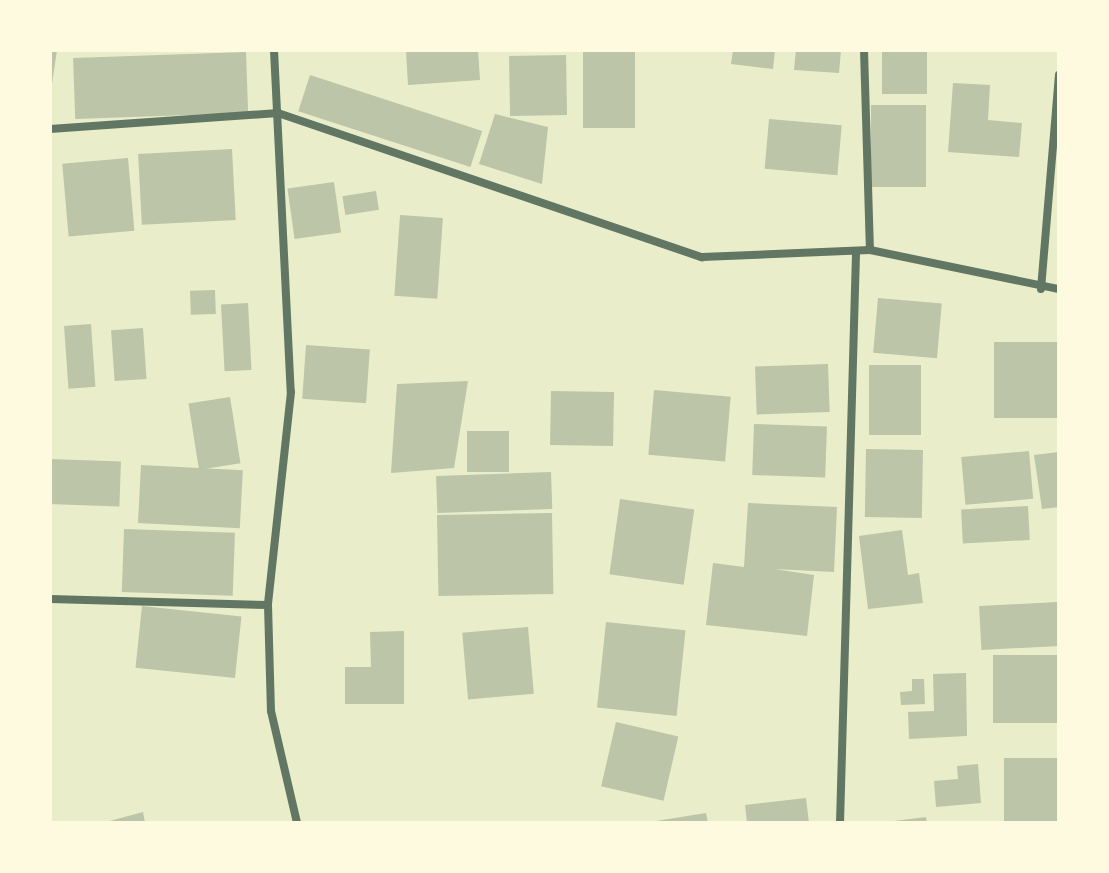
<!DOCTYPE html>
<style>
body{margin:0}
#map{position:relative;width:1109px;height:873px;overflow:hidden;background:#e9edc9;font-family:"Work Sans",sans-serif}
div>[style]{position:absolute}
.building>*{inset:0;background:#bcc5a7;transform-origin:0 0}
.minor>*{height:8px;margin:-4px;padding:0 4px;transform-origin:4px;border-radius:4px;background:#617663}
span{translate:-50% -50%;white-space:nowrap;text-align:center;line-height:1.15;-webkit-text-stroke:6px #fefae0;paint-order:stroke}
.frame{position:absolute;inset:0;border:52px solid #fefae0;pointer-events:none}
</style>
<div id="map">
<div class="building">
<i style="clip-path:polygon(50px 50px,57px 50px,52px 84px,50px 84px)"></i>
<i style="clip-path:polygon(406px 50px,478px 50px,480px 80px,408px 85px)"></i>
<i style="left:583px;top:50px;width:52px;height:78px"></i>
<i style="clip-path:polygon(733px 50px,775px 50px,773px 69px,731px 64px)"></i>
<i style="clip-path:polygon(796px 50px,841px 50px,839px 73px,794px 70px)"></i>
<i style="left:882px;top:50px;width:45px;height:44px"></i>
<i style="left:246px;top:52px;width:61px;height:173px;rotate:88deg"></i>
<i style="left:566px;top:55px;width:60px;height:57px;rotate:89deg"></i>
<i style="left:310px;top:75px;width:181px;height:38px;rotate:18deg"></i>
<i style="clip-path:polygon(953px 83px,990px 85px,988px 120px,1022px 123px,1019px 157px,948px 152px)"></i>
<i style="left:871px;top:105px;width:55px;height:82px"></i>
<i style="clip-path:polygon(495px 114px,548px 127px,542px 184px,479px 164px)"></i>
<i style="left:769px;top:119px;width:73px;height:50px;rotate:5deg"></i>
<i style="left:232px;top:149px;width:71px;height:94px;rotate:87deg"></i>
<i style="left:128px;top:158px;width:73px;height:66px;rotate:85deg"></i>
<i style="left:334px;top:182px;width:51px;height:47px;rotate:82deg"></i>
<i style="left:376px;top:191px;width:19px;height:34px;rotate:81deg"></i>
<i style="left:400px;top:215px;width:43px;height:81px;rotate:4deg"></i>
<i style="left:215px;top:290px;width:24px;height:25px;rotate:88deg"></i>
<i style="left:878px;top:298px;width:64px;height:55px;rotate:5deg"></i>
<i style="left:248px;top:303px;width:67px;height:27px;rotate:87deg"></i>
<i style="left:91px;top:324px;width:63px;height:27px;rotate:86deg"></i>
<i style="left:143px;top:328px;width:51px;height:32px;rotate:86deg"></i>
<i style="left:994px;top:342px;width:65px;height:76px"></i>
<i style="left:306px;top:345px;width:64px;height:54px;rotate:4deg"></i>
<i style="left:828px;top:364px;width:48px;height:73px;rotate:88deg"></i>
<i style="left:921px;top:365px;width:70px;height:52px;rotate:90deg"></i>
<i style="clip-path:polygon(468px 381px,454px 468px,391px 473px,397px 384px)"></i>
<i style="left:654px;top:390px;width:77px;height:65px;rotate:5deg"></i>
<i style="left:551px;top:391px;width:63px;height:54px;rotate:1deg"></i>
<i style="left:230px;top:397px;width:67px;height:42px;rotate:81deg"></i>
<i style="left:754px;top:424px;width:73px;height:51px;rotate:2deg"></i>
<i style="left:467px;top:431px;width:42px;height:41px"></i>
<i style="left:866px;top:449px;width:57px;height:68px;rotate:1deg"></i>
<i style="left:1029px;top:451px;width:48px;height:68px;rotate:85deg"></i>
<i style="clip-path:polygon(1059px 452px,1059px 507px,1042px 509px,1034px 455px)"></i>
<i style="left:50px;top:459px;width:71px;height:45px;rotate:2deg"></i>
<i style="left:141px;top:465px;width:102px;height:58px;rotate:3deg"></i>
<i style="left:551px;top:472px;width:37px;height:115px;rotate:88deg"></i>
<i style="left:620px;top:499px;width:75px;height:76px;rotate:8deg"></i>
<i style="clip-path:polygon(748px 503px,837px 507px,834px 572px,774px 569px,814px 575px,807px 636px,706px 625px,713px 563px,744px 567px)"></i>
<i style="left:1028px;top:506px;width:34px;height:67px;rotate:87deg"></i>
<i style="left:552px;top:513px;width:81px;height:115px;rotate:89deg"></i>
<i style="left:124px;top:529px;width:111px;height:63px;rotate:2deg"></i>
<i style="clip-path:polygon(902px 530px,908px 575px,919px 573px,923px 603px,868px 609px,859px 536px)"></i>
<i style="left:1057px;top:602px;width:44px;height:78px;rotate:87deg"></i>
<i style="left:142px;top:606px;width:100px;height:62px;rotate:6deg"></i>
<i style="left:606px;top:622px;width:80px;height:86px;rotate:6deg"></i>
<i style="left:528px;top:627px;width:67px;height:66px;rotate:85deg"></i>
<i style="clip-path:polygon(404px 631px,404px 704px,345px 704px,345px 667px,371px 667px,370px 632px)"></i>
<i style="left:1059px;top:655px;width:68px;height:66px;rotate:90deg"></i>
<i style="clip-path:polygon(966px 673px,967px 736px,909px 739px,908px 712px,934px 711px,933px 674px)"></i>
<i style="clip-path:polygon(912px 679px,924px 679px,925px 704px,901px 705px,900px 692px,912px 691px)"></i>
<i style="left:616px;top:722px;width:64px;height:66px;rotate:13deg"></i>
<i style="left:1059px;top:758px;width:65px;height:55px;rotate:90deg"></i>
<i style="clip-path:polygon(978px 764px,981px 803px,936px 807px,934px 781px,958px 779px,957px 766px)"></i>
<i style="clip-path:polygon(806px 798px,809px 823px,747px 823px,745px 805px)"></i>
<i style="clip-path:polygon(143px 812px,145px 823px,106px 823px,106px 822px)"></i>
<i style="clip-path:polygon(706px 813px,708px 823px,656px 823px,656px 821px)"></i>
<i style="clip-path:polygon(926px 817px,927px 823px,895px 823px,894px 821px)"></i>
</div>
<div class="minor">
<i style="left:274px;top:50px;width:342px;rotate:87.2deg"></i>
<i style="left:291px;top:392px;width:214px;rotate:96.2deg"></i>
<i style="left:268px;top:605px;width:106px;rotate:88.4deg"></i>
<i style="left:271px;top:711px;width:115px;rotate:76.9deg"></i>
<i style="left:864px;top:50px;width:200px;rotate:88.3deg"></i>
<i style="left:50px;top:129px;width:229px;rotate:-4deg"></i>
<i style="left:278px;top:113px;width:448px;rotate:18.8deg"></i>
<i style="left:702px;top:257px;width:168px;rotate:-2.4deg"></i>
<i style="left:870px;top:250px;width:193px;rotate:11.7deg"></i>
<i style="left:1041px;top:289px;width:215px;rotate:-85.2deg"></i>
<i style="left:50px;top:599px;width:218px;rotate:1.6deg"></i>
<i style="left:840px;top:823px;width:569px;rotate:-88.39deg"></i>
</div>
<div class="frame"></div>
</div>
